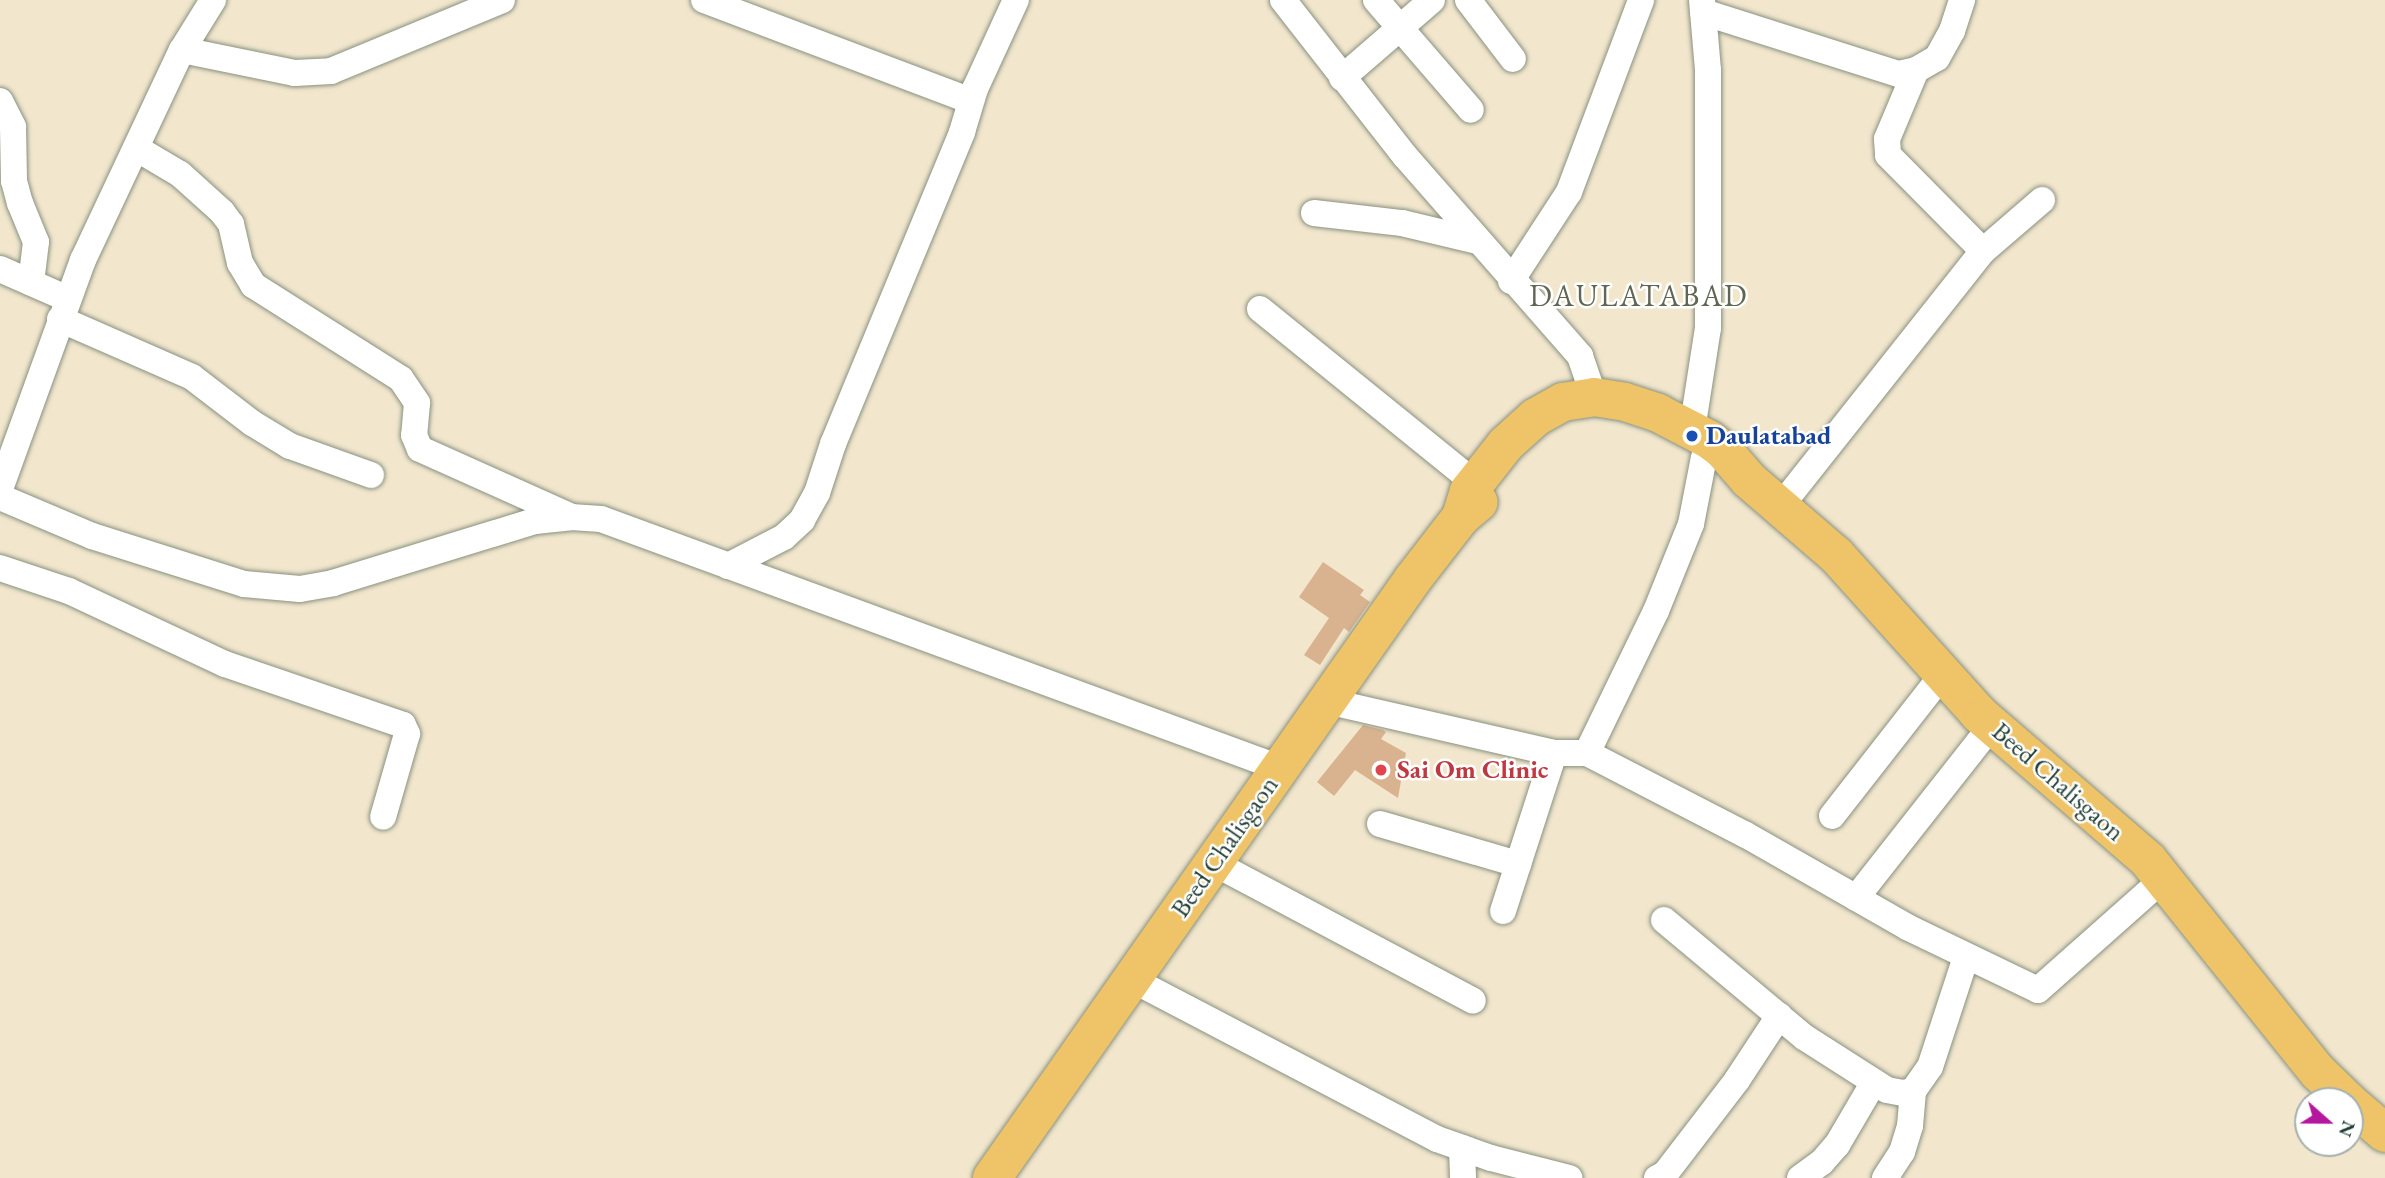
<!DOCTYPE html>
<style>
body{margin:0}
#map{position:relative;width:2385px;height:1178px;overflow:hidden;background:#f2e6cd;font-family:"EB Garamond",serif}
div>[style]{position:absolute}
.building>*{inset:0;background:#d9b38f}
.roads{filter:drop-shadow(0 0 2px #889280) drop-shadow(0 0 2px #889280)}
.minor>*{height:26px;margin:-13px;padding:0 13px;transform-origin:13px;border-radius:13px;background:#fff}
.highway>*{height:38px;margin:-19px;padding:0 19px;transform-origin:19px;border-radius:19px;background:#efc469}
.dots>*{width:19px;height:19px;translate:-50% -50%;box-sizing:border-box;border:4px solid #fff;border-radius:50%}
span{translate:-50% -50%;white-space:nowrap;text-align:center;line-height:1.15;-webkit-text-stroke:5px #fff;paint-order:stroke}
.transit-label{font-size:26px;color:#164399;font-weight:700}
.left{translate:0 -50%;text-align:left}
.health-label{font-size:26px;color:#be3a42;font-weight:700}
.street-label{font-size:26px;color:#1f3d34}
.quarter-label{font-size:30px;color:#606654;letter-spacing:2px}
.north{position:absolute;left:2294px;top:1087px;width:70px;height:70px;box-sizing:border-box;background:#fff;border:2px solid #a5b1ae;border-radius:50%;rotate:111deg;font-size:19px;font-weight:700;line-height:28px;text-align:center;color:#1f3d34}
.north::after{content:'';display:block;margin:auto;width:24px;height:32px;background:#b5179e;clip-path:polygon(50% 0,100% 100%,50% 72%,0 100%)}
</style>
<div id="map">
<div class="building">
<i style="clip-path:polygon(1323px 562px,1364px 590px,1360px 595px,1370px 602px,1349px 632px,1344px 628px,1320px 665px,1304px 655px,1329px 618px,1299px 597px)"></i>
<i style="clip-path:polygon(1363px 725px,1383px 730px,1386px 732px,1381px 739px,1406px 753px,1398px 798px,1355px 770px,1334px 796px,1317px 782px)"></i>
</div>
<div class="roads">
<div class="minor">
<i style="left:704px;top:0;width:285px;rotate:20.7deg"></i>
<i style="left:1283px;top:0;width:198px;rotate:52deg"></i>
<i style="left:1405px;top:156px;width:266px;rotate:48.8deg"></i>
<i style="left:1580px;top:356px;width:43px;rotate:71.1deg"></i>
<i style="left:1376px;top:0;width:145px;rotate:49.2deg"></i>
<i style="left:1468px;top:0;width:74px;rotate:52.7deg"></i>
<i style="left:1703px;top:12px;width:206px;rotate:17.6deg"></i>
<i style="left:1899px;top:74px;width:17px;rotate:-13deg"></i>
<i style="left:1916px;top:70px;width:24px;rotate:-30deg"></i>
<i style="left:1937px;top:58px;width:31px;rotate:-61deg"></i>
<i style="left:1952px;top:31px;width:33px;rotate:-72deg"></i>
<i style="left:182px;top:50px;width:115px;rotate:11.5deg"></i>
<i style="left:295px;top:73px;width:36px;rotate:-3deg"></i>
<i style="left:331px;top:71px;width:185px;rotate:-22.5deg"></i>
<i style="left:1916px;top:70px;width:75px;rotate:112.8deg"></i>
<i style="left:1887px;top:139px;width:16px;rotate:86deg"></i>
<i style="left:1888px;top:155px;width:135px;rotate:45.3deg"></i>
<i style="left:1342px;top:78px;width:119px;rotate:-40.9deg"></i>
<i style="left:0;top:101px;width:29px;rotate:63deg"></i>
<i style="left:13px;top:127px;width:54px;rotate:88.9deg"></i>
<i style="left:14px;top:181px;width:23px;rotate:75deg"></i>
<i style="left:20px;top:203px;width:42px;rotate:67.7deg"></i>
<i style="left:36px;top:242px;width:41px;rotate:97deg"></i>
<i style="left:136px;top:148px;width:51px;rotate:30.6deg"></i>
<i style="left:180px;top:174px;width:57px;rotate:42.1deg"></i>
<i style="left:222px;top:212px;width:15px;rotate:53deg"></i>
<i style="left:231px;top:224px;width:40px;rotate:77deg"></i>
<i style="left:240px;top:263px;width:26px;rotate:59deg"></i>
<i style="left:253px;top:285px;width:175px;rotate:32.4deg"></i>
<i style="left:401px;top:379px;width:29px;rotate:56deg"></i>
<i style="left:417px;top:403px;width:32px;rotate:95deg"></i>
<i style="left:414px;top:435px;width:15px;rotate:67deg"></i>
<i style="left:420px;top:449px;width:164px;rotate:24.1deg"></i>
<i style="left:1314px;top:213px;width:89px;rotate:6.5deg"></i>
<i style="left:1402px;top:223px;width:77px;rotate:13.5deg"></i>
<i style="left:0;top:269px;width:74px;rotate:23.8deg"></i>
<i style="left:1511px;top:281px;width:106px;rotate:-56.9deg"></i>
<i style="left:1569px;top:192px;width:205px;rotate:-69.4deg"></i>
<i style="left:1260px;top:309px;width:277px;rotate:39deg"></i>
<i style="left:60px;top:319px;width:144px;rotate:23.7deg"></i>
<i style="left:192px;top:377px;width:76px;rotate:37.5deg"></i>
<i style="left:252px;top:423px;width:44px;rotate:31.2deg"></i>
<i style="left:290px;top:446px;width:86px;rotate:19.7deg"></i>
<i style="left:1692px;top:430px;width:103px;rotate:-81.1deg"></i>
<i style="left:1708px;top:328px;width:258px;rotate:-90deg"></i>
<i style="left:1708px;top:70px;width:70px;rotate:-94.9deg"></i>
<i style="left:0;top:489px;width:244px;rotate:-70.1deg"></i>
<i style="left:83px;top:260px;width:232px;rotate:-64.8deg"></i>
<i style="left:182px;top:50px;width:59px;rotate:-58.2deg"></i>
<i style="left:0;top:497px;width:100px;rotate:23deg"></i>
<i style="left:92px;top:536px;width:159px;rotate:17.5deg"></i>
<i style="left:244px;top:584px;width:56px;rotate:5.1deg"></i>
<i style="left:300px;top:589px;width:34px;rotate:-10deg"></i>
<i style="left:333px;top:583px;width:211px;rotate:-17.1deg"></i>
<i style="left:535px;top:521px;width:36px;rotate:-6deg"></i>
<i style="left:571px;top:517px;width:30px;rotate:4deg"></i>
<i style="left:601px;top:519px;width:723px;rotate:20.14deg"></i>
<i style="left:1780px;top:507px;width:327px;rotate:-51.6deg"></i>
<i style="left:1983px;top:251px;width:78px;rotate:-40.8deg"></i>
<i style="left:728px;top:566px;width:63px;rotate:-27.4deg"></i>
<i style="left:784px;top:537px;width:25px;rotate:-43deg"></i>
<i style="left:802px;top:520px;width:31px;rotate:-61deg"></i>
<i style="left:817px;top:493px;width:52px;rotate:-71.9deg"></i>
<i style="left:833px;top:444px;width:338px;rotate:-67.5deg"></i>
<i style="left:962px;top:132px;width:45px;rotate:-73.2deg"></i>
<i style="left:975px;top:89px;width:98px;rotate:-65.3deg"></i>
<i style="left:0;top:568px;width:73px;rotate:18.4deg"></i>
<i style="left:69px;top:591px;width:172px;rotate:25.1deg"></i>
<i style="left:225px;top:664px;width:188px;rotate:18.9deg"></i>
<i style="left:403px;top:725px;width:10px;rotate:66deg"></i>
<i style="left:407px;top:734px;width:86px;rotate:106.1deg"></i>
<i style="left:1327px;top:701px;width:233px;rotate:12.9deg"></i>
<i style="left:1554px;top:753px;width:33px"></i>
<i style="left:1587px;top:753px;width:179px;rotate:27.3deg"></i>
<i style="left:1746px;top:835px;width:185px;rotate:29.7deg"></i>
<i style="left:1907px;top:927px;width:145px;rotate:25.7deg"></i>
<i style="left:2038px;top:990px;width:167px;rotate:-41.6deg"></i>
<i style="left:1587px;top:753px;width:158px;rotate:-64.1deg"></i>
<i style="left:1656px;top:611px;width:94px;rotate:-68.1deg"></i>
<i style="left:1691px;top:524px;width:68px;rotate:-79deg"></i>
<i style="left:1832px;top:816px;width:180px;rotate:-52deg"></i>
<i style="left:1380px;top:824px;width:144px;rotate:16.2deg"></i>
<i style="left:1214px;top:863px;width:293px;rotate:28deg"></i>
<i style="left:1856px;top:898px;width:220px;rotate:-51.8deg"></i>
<i style="left:1503px;top:911px;width:166px;rotate:-72.1deg"></i>
<i style="left:1664px;top:920px;width:182px;rotate:39.9deg"></i>
<i style="left:1804px;top:1037px;width:98px;rotate:32.6deg"></i>
<i style="left:1887px;top:1090px;width:16px;rotate:11deg"></i>
<i style="left:1903px;top:1093px;width:10px;rotate:-11deg"></i>
<i style="left:1913px;top:1091px;width:29px;rotate:-55deg"></i>
<i style="left:1930px;top:1067px;width:116px;rotate:-71.9deg"></i>
<i style="left:1133px;top:980px;width:343px;rotate:27.6deg"></i>
<i style="left:1437px;top:1139px;width:57px;rotate:19.4deg"></i>
<i style="left:1491px;top:1158px;width:81px;rotate:14.4deg"></i>
<i style="left:1462px;top:1148px;width:30px;rotate:88deg"></i>
<i style="left:1657px;top:1178px;width:9px;rotate:-27deg"></i>
<i style="left:1665px;top:1174px;width:118px;rotate:-52.5deg"></i>
<i style="left:1737px;top:1080px;width:77px;rotate:-56.7deg"></i>
<i style="left:1800px;top:1178px;width:27px;rotate:-36deg"></i>
<i style="left:1822px;top:1162px;width:23px;rotate:-49deg"></i>
<i style="left:1837px;top:1145px;width:73px;rotate:-59.6deg"></i>
<i style="left:1885px;top:1178px;width:31px;rotate:-57deg"></i>
<i style="left:1902px;top:1152px;width:27px;rotate:-73deg"></i>
<i style="left:1910px;top:1126px;width:35px;rotate:-85deg"></i>
</div>
<div class="highway">
<i style="left:1461px;top:517px;width:27px;rotate:-73deg"></i>
<i style="left:1469px;top:491px;width:60px;rotate:-51.8deg"></i>
<i style="left:1506px;top:444px;width:40px;rotate:-42deg"></i>
<i style="left:1536px;top:417px;width:31px;rotate:-29deg"></i>
<i style="left:1563px;top:402px;width:31px;rotate:-9deg"></i>
<i style="left:1594px;top:397px;width:31px;rotate:9deg"></i>
<i style="left:1625px;top:402px;width:35px;rotate:18deg"></i>
<i style="left:1658px;top:413px;width:59px;rotate:27.4deg"></i>
<i style="left:1710px;top:440px;width:16px;rotate:38deg"></i>
<i style="left:1723px;top:450px;width:40px;rotate:49deg"></i>
<i style="left:1749px;top:480px;width:115px;rotate:40.8deg"></i>
<i style="left:1836px;top:555px;width:214px;rotate:48deg"></i>
<i style="left:1979px;top:714px;width:223px;rotate:40.8deg"></i>
<i style="left:2148px;top:860px;width:272px;rotate:51.3deg"></i>
<i style="left:2318px;top:1072px;width:42px;rotate:44deg"></i>
<i style="left:2350px;top:1103px;width:46px;rotate:40.6deg"></i>
<i style="left:992px;top:1178px;width:732px;rotate:-54.9deg"></i>
<i style="left:1413px;top:579px;width:78px;rotate:-52.3deg"></i>
<i style="left:1461px;top:517px;width:23px;rotate:-40deg"></i>
</div>
</div>
<div class="dots">
<i style="left:1692px;top:436px;background:#1a4fb4"></i>
<i style="left:1381px;top:770px;background:#e0444e"></i>
</div>
<div class="transit-label">
<span class="left" style="left:1706px;top:436px">Daulatabad</span>
</div>
<div class="health-label">
<span class="left" style="left:1397px;top:770px">Sai Om Clinic</span>
</div>
<div class="street-label">
<span style="left:2058px;top:782px;rotate:41deg">Beed Chalisgaon</span>
<span style="left:1225px;top:847px;rotate:-55deg">Beed Chalisgaon</span>
</div>
<div class="quarter-label">
<span style="left:1639px;top:296px">DAULATABAD</span>
</div>
<div class="north">N</div>
</div>
